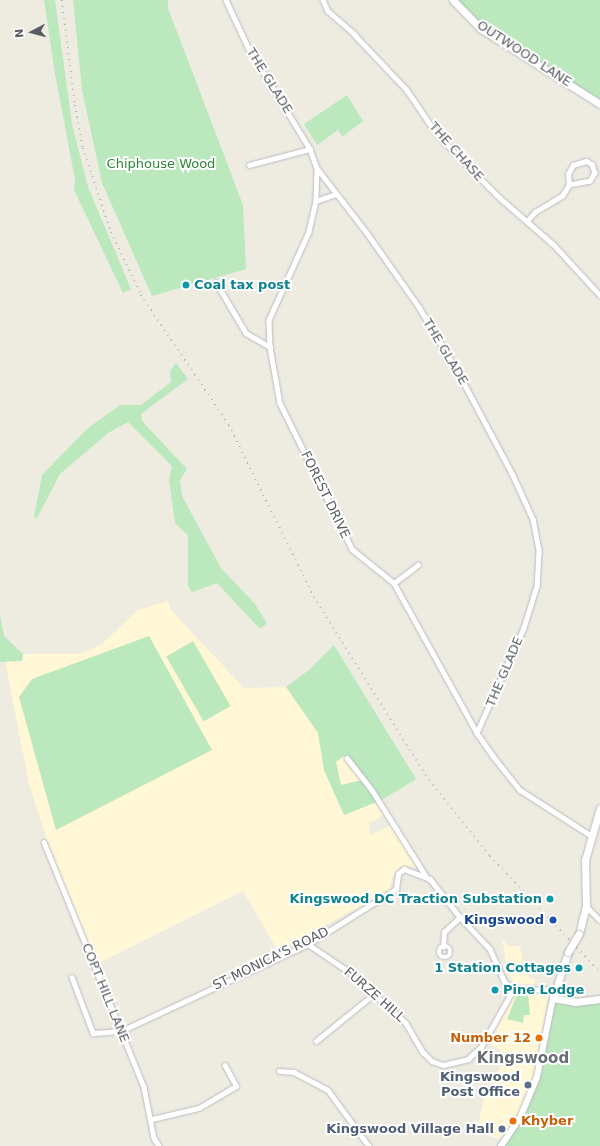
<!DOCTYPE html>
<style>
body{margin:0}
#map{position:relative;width:600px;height:1146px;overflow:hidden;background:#eeece1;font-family:"DejaVu Sans",sans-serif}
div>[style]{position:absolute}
.commercial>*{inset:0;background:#fff7d5}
.green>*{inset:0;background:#bbe8bd;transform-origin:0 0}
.roads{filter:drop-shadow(0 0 1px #b9bbc1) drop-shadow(0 0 1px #b9bbc1)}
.minor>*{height:4.5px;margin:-2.25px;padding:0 2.25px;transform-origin:2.25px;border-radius:2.25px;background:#fff}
.minor>.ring{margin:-2.25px;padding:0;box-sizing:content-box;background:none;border:4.5px solid #fff;border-radius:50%}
.tertiary>*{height:6px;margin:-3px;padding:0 3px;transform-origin:3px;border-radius:3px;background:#fff}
.secondary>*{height:7px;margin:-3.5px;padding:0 3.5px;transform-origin:3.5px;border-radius:3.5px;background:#fff}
.rail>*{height:1.5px;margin-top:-0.75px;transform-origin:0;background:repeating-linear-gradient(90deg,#b5b6b6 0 1px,transparent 0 6px)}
.bridges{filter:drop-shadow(0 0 1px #babdc4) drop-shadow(0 0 1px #babdc4)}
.secondary-bridge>*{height:7px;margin:-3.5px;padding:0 3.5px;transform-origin:3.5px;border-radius:3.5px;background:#fff}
.dots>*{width:11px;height:11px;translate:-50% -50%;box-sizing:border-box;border:2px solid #fff;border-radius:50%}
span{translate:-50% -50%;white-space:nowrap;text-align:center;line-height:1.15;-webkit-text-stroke:4px #fff;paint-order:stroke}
.street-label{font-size:13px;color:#595d63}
.park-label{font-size:13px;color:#2e8735}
.culture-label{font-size:13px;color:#0d838f;font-weight:700}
.left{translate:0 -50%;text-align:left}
.right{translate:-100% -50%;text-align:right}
.transit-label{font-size:13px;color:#164399;font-weight:700}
.food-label{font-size:13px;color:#c56008;font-weight:700}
.service-label{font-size:13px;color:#4e5e75;font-weight:700}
.quarter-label{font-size:15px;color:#6a6f75;font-weight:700}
.north{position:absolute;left:12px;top:12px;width:40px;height:40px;-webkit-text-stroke:3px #fff;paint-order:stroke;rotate:264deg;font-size:11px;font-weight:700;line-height:16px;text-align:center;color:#595d63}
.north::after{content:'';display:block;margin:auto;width:14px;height:18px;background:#595d63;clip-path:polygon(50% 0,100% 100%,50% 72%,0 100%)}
</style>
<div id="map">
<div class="commercial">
<i style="clip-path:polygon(168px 601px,170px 609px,244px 688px,286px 687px,348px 754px,382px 800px,384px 815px,369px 823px,370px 835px,391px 825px,418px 867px,402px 866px,393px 875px,390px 890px,278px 951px,243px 891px,97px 964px,53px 858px,29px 784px,5px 661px,22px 661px,23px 654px,80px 654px,102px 644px,138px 610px)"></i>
<i style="clip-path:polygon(502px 938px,508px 946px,520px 946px,524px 968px,529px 977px,535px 980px,535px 984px,515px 984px,508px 975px)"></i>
<i style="clip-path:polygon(549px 992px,534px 1080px,518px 1115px,500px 1139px,476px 1132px,485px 1095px,507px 1054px,488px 1043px,515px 994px)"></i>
</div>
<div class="green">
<i style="clip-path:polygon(44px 0,55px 0,72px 124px,88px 187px,131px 289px,123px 293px,74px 190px,75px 180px,55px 74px)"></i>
<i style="clip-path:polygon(73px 0,168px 0,168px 8px,243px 205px,246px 269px,152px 296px,102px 183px,82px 90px)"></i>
<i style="clip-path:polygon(456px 0,600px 0,600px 104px,488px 32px)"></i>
<i style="clip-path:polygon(347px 95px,363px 121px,342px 137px,338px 130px,317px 145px,304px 124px)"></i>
<i style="clip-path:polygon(176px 363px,188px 379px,141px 414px,142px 421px,187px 469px,180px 480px,182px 496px,221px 568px,255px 604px,267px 624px,260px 629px,217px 583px,192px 592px,188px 586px,188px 535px,175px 523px,169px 480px,172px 466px,128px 422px,108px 433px,60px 474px,37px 518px,34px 517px,42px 475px,88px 428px,120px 405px,141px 405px,171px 382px,170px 371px)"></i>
<i style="clip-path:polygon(0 615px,4px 636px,23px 654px,22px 661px,0 662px)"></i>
<i style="clip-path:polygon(149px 636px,212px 750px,56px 830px,19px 697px,32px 679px)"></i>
<i style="left:193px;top:641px;width:75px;height:31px;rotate:60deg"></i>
<i style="clip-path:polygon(evenodd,334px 645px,416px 779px,382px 800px,344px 815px,324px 770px,318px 733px,286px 687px,309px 670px,334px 645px,344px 756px,349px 757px,366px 779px,341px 785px,336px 762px,344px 756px)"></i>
<i style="clip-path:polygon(528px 994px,530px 1015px,524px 1015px,523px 1023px,507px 1019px,517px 995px)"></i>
<i style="clip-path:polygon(553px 998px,600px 999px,600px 1146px,501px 1146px,520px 1118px,537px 1077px)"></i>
</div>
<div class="roads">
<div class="minor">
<i style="left:226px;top:0;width:52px;rotate:64.9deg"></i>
<i style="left:248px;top:47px;width:119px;rotate:58.7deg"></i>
<i style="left:310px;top:149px;width:20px;rotate:70deg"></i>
<i style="left:317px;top:168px;width:82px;rotate:52.4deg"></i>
<i style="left:367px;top:233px;width:90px;rotate:54.9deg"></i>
<i style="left:419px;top:307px;width:76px;rotate:59deg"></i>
<i style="left:458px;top:372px;width:115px;rotate:61.9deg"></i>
<i style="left:512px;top:473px;width:51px;rotate:65.5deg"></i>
<i style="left:533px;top:519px;width:33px;rotate:79deg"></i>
<i style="left:539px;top:551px;width:35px;rotate:93deg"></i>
<i style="left:537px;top:586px;width:44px;rotate:107.2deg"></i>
<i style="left:524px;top:628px;width:115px;rotate:114.1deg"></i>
<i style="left:323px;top:0;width:12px;rotate:66deg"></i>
<i style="left:328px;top:11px;width:35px;rotate:41deg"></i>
<i style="left:354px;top:34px;width:77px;rotate:46.6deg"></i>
<i style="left:407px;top:90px;width:48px;rotate:56deg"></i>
<i style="left:434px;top:130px;width:25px;rotate:48deg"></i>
<i style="left:451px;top:149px;width:69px;rotate:45deg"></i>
<i style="left:500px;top:198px;width:72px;rotate:41deg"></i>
<i style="left:554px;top:245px;width:68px;rotate:47.4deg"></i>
<i style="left:249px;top:165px;width:63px;rotate:-14.7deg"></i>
<i style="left:317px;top:169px;width:32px;rotate:92deg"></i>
<i style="left:316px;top:201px;width:32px;rotate:103deg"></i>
<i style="left:309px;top:232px;width:97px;rotate:114.4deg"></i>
<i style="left:269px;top:320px;width:27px;rotate:88deg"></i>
<i style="left:270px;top:347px;width:57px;rotate:79.9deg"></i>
<i style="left:280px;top:403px;width:163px;rotate:63.7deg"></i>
<i style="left:352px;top:549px;width:54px;rotate:39deg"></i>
<i style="left:394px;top:583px;width:171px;rotate:61deg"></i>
<i style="left:477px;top:733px;width:28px;rotate:55deg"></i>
<i style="left:493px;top:756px;width:43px;rotate:51.5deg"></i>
<i style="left:520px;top:790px;width:85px;rotate:32.6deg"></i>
<i style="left:316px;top:201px;width:21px;rotate:-19deg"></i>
<i style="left:527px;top:221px;width:12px;rotate:-48deg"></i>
<i style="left:535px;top:212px;width:31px;rotate:-31deg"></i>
<i style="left:562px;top:196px;width:13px;rotate:-58deg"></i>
<i style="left:569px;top:185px;width:11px;rotate:-95deg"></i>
<i style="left:568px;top:174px;width:10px;rotate:-61deg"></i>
<i style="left:573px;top:165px;width:14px;rotate:-17deg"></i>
<i style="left:586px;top:161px;width:7px;rotate:27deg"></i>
<i style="left:592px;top:164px;width:9px;rotate:72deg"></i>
<i style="left:595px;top:173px;width:9px;rotate:122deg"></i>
<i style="left:590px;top:181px;width:21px;rotate:169deg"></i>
<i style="left:216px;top:282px;width:59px;rotate:59.5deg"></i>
<i style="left:246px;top:333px;width:28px;rotate:30deg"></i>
<i style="left:394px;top:583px;width:30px;rotate:-37deg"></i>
<i style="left:347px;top:758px;width:41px;rotate:52deg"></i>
<i style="left:372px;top:790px;width:102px;rotate:57.9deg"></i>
<i style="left:44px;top:842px;width:265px;rotate:67.8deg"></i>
<i style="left:144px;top:1087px;width:52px;rotate:78.9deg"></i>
<i style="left:154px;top:1138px;width:9px;rotate:58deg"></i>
<i style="left:586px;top:906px;width:20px;rotate:45deg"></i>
<i style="left:308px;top:944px;width:52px;rotate:34deg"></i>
<i style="left:351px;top:973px;width:74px;rotate:42.3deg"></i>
<i style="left:406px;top:1023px;width:34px;rotate:60deg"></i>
<i style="left:423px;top:1052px;width:13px;rotate:45deg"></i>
<i style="left:432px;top:1061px;width:12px;rotate:20deg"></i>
<i style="left:443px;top:1065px;width:26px;rotate:-13deg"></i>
<i style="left:468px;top:1059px;width:18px;rotate:-43deg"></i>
<i style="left:481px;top:1047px;width:65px;rotate:-60.7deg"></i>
<i style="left:513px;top:990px;width:42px;rotate:-1.4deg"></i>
<i class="ring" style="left:439.5px;top:946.5px;width:6.5px;height:6.5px"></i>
<i style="left:443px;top:947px;width:15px;rotate:-86deg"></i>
<i style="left:444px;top:932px;width:22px;rotate:-43deg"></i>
<i style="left:72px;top:977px;width:60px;rotate:69.4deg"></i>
<i style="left:93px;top:1033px;width:28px;rotate:-4deg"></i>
<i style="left:121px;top:1031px;width:206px;rotate:-24.9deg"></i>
<i style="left:308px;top:944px;width:104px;rotate:-32deg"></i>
<i style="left:396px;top:889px;width:15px;rotate:-82deg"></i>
<i style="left:398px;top:874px;width:8px;rotate:-40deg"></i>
<i style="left:404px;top:869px;width:28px;rotate:21deg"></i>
<i style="left:430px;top:879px;width:48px;rotate:51.7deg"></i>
<i style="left:460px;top:917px;width:44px;rotate:46.8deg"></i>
<i style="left:490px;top:949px;width:36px;rotate:66deg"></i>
<i style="left:505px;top:982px;width:11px;rotate:45deg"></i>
<i style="left:316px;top:1041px;width:75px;rotate:-39deg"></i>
<i style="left:279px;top:1071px;width:15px;rotate:4deg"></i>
<i style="left:294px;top:1072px;width:38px;rotate:28deg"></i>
<i style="left:328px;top:1090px;width:69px;rotate:53.8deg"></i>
<i style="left:152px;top:1119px;width:48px;rotate:-13.2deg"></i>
<i style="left:199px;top:1108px;width:43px;rotate:-30.7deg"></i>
<i style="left:236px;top:1086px;width:23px;rotate:-119deg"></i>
</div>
<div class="tertiary">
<i style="left:501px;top:1146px;width:34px;rotate:-56deg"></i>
<i style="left:520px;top:1118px;width:44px;rotate:-67.5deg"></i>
<i style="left:537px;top:1077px;width:81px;rotate:-78.6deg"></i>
</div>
<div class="secondary">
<i style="left:453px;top:0;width:40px;rotate:46deg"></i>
<i style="left:481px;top:29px;width:141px;rotate:32.2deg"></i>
<i style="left:579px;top:934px;width:29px;rotate:-76deg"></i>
<i style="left:586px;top:906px;width:46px;rotate:-91.2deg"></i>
<i style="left:585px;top:860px;width:54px;rotate:-73.9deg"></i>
<i style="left:568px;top:952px;width:48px;rotate:108.1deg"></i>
<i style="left:553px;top:998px;width:22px;rotate:10deg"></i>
<i style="left:575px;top:1002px;width:25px;rotate:-7deg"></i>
</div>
</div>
<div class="rail">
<i style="left:62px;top:0;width:106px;rotate:82.9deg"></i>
<i style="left:75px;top:105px;width:44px;rotate:79.5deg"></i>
<i style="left:83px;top:148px;width:89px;rotate:71.6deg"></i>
<i style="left:111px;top:232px;width:70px;rotate:64.5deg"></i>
<i style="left:141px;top:295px;width:157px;rotate:55.9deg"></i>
<i style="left:229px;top:425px;width:192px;rotate:63.7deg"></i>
<i style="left:314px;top:597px;width:216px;rotate:57.9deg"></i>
<i style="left:429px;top:780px;width:97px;rotate:51.2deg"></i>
<i style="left:490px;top:856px;width:160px;rotate:46.5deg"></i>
</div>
<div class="bridges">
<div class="secondary-bridge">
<i style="left:568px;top:952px;width:21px;rotate:-59deg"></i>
</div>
</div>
<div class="dots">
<i style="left:186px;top:285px;background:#0f9aa8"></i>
<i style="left:550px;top:899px;background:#0f9aa8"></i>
<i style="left:553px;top:920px;background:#1a4fb4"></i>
<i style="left:579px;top:968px;background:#0f9aa8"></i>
<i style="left:495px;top:990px;background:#0f9aa8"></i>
<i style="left:539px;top:1038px;background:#e8710a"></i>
<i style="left:528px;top:1085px;background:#5c6f8a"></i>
<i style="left:513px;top:1121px;background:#e8710a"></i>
<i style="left:502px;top:1129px;background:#5c6f8a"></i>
</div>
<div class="street-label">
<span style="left:524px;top:54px;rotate:33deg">OUTWOOD LANE</span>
<span style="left:269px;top:81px;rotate:58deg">THE GLADE</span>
<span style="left:456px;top:152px;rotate:48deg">THE CHASE</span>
<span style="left:445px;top:352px;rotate:59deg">THE GLADE</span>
<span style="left:325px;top:495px;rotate:64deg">FOREST DRIVE</span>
<span style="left:505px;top:672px;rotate:-67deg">THE GLADE</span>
<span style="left:271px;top:959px;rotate:-26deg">ST MONICA'S ROAD</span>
<span style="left:105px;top:993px;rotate:68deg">COPT HILL LANE</span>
<span style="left:374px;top:995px;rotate:41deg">FURZE HILL</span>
</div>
<div class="park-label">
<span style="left:161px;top:164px">Chiphouse Wood</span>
</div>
<div class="culture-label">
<span class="left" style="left:194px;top:285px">Coal tax post</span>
<span class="right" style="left:542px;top:899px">Kingswood DC Traction Substation</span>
<span class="right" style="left:571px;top:968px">1 Station Cottages</span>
<span class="left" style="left:503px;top:990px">Pine Lodge</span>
</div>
<div class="transit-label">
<span class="right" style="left:544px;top:920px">Kingswood</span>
</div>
<div class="food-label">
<span class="right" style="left:531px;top:1038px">Number 12</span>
<span class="left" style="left:521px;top:1121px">Khyber</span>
</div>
<div class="service-label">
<span class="right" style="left:520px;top:1085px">Kingswood<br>Post Office</span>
<span class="right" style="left:494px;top:1129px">Kingswood Village Hall</span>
</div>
<div class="quarter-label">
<span style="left:523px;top:1059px">Kingswood</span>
</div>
<div class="north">N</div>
</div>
